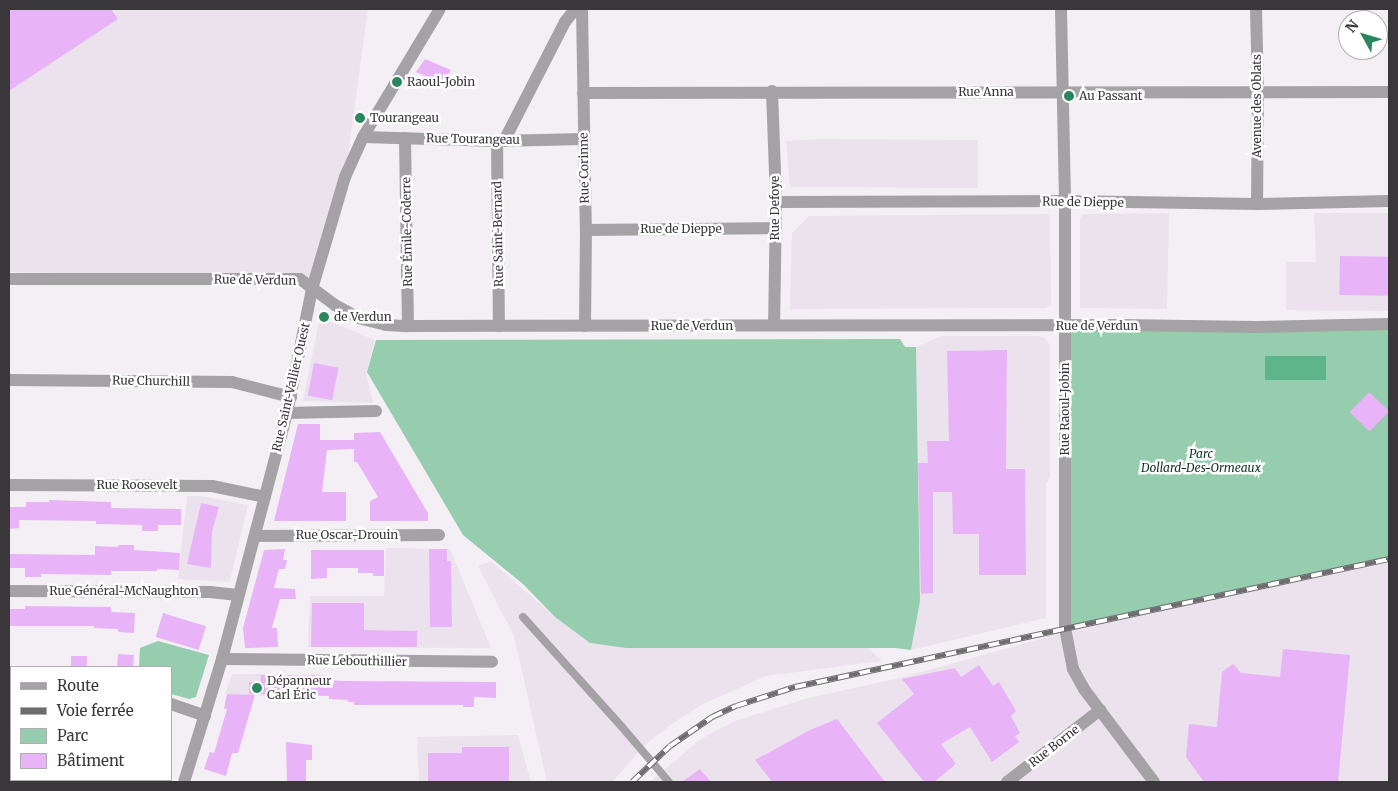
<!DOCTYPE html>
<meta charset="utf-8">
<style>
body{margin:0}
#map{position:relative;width:1398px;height:791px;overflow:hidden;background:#f4eff5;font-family:Merriweather,serif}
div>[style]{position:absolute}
.built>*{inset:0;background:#ebe2ed}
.green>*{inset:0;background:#95cdae}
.water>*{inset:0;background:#5eb58a;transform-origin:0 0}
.building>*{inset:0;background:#e8b4f7;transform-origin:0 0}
.service>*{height:8px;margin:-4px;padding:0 4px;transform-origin:4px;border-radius:4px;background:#a4a2a5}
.minor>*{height:12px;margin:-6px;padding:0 6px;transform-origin:6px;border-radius:6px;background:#a4a2a5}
.tertiary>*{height:12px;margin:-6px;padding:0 6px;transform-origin:6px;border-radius:6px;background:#a4a2a5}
.rail>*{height:5.5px;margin-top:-2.75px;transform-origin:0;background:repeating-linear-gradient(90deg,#fffeff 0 11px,#6f6c70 0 22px);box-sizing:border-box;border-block:1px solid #6f6c70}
.dots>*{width:14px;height:14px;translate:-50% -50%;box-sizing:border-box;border:2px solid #fffeff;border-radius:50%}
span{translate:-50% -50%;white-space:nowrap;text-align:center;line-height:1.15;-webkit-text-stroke:5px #fffeff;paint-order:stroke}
.poi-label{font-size:12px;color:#39373a}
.left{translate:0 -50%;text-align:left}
.street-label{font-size:12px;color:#39373a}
.park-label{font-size:12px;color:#0d3422;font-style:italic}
.frame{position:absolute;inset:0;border:10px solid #39373a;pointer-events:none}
.legend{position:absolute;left:10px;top:666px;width:162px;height:115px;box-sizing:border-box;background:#fffeff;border:1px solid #b0aeb0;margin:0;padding:6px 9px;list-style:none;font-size:15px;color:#39373a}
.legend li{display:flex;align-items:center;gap:10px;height:25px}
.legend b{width:25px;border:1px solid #b0aeb0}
.north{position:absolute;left:1338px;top:10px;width:50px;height:50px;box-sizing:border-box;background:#fffeff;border:1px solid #b0aeb0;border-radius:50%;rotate:309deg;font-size:14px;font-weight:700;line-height:20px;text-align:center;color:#39373a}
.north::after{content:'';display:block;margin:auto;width:18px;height:22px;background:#29865d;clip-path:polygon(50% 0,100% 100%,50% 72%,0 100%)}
</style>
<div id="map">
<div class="built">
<i style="clip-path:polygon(9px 9px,368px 9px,345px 177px,312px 289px,300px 279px,9px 272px)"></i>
<i style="clip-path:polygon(820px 139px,978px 140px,978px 188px,790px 187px,786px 141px)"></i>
<i style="clip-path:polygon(1169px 213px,1167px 309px,1080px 308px,1080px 218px,1083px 214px)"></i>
<i style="clip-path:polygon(1314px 213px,1389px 213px,1389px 311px,1286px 310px,1286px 262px,1316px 262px)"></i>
<i style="clip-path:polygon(1048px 214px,1050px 217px,1051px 303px,1046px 308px,790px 309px,792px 233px,809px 216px)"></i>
<i style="clip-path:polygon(324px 319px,375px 340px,366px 373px,373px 403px,303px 401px,319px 321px)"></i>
<i style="clip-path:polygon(941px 336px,1039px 336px,1046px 339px,1050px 345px,1050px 477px,1046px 484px,1046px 618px,911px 650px,920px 601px,916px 347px)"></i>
<i style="clip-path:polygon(187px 496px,200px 496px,248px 505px,230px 581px,227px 582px,178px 579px)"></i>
<i style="clip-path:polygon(386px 548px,450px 549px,491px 648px,308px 647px,310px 596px,384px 596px)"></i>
<i style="clip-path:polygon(1389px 559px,1389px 782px,650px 782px,698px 741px,713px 732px,738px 720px,808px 698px,900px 678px,1051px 636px)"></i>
<i style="clip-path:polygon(491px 561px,555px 617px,590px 643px,626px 648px,868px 648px,882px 661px,766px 676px,703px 704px,670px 725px,645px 745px,612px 782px,547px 782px,514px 636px,478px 566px)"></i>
<i style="clip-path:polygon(232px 674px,278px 674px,279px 697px,225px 694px)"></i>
<i style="clip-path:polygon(518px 735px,531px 782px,419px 782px,417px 737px)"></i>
</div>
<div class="green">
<i style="clip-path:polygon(1389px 324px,1389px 559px,1065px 628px,1064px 326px)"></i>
<i style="clip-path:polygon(900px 339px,905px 347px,916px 347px,920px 601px,911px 650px,895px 648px,626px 648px,590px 643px,555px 617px,523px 584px,463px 535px,367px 372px,376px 340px)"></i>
<i style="clip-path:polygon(158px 641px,209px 655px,196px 697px,189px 699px,171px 694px,171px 667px,139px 667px,140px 648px)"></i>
</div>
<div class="water">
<i style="left:1265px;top:356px;width:61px;height:24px"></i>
</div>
<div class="building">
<i style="clip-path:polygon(9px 9px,111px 9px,118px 19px,9px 91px)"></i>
<i style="clip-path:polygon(425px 59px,451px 70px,443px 84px,416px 72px)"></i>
<i style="left:1340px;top:256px;width:49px;height:39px;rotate:1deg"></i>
<i style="clip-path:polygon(1007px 350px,1006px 469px,1025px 469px,1026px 575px,979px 575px,979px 534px,953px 534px,952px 492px,933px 492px,933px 593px,921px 594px,918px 463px,928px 463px,927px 441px,949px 441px,947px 351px)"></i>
<i style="left:314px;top:363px;width:25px;height:33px;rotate:11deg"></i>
<i style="left:1369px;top:392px;width:28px;height:28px;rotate:44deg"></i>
<i style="clip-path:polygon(298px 424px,320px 424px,320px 440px,354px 440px,354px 433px,380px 432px,428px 513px,428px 521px,370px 521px,370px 501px,378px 497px,357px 462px,354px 462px,354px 449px,327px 450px,322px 492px,346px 492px,346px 521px,274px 521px)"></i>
<i style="clip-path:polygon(49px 500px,111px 502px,111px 508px,181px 509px,181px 525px,158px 525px,158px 531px,142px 531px,142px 525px,96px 524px,96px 521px,19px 520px,19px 528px,9px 529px,9px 507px,26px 507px,26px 502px,49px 502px)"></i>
<i style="clip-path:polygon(201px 503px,219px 507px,212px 532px,211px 568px,187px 564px)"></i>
<i style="clip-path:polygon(118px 545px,134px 545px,134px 550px,180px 553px,179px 570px,157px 569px,157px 571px,111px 571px,111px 575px,41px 574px,41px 577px,25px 577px,25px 568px,9px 568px,9px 554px,95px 555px,95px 546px,118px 547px)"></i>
<i style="clip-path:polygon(285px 549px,283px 560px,287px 560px,285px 569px,279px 569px,274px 588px,295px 589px,296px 599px,280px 599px,272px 628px,277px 628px,278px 647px,245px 648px,243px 628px,264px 550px)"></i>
<i style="clip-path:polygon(429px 549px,447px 549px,447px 561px,451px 561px,452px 627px,430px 627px)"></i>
<i style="clip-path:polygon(311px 550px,384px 550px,384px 576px,373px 576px,373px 573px,358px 573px,358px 568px,327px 568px,327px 578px,311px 579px)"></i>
<i style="clip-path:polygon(312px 603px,364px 603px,364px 630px,417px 631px,417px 647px,311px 647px)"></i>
<i style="clip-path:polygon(25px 606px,111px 607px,111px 612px,135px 613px,134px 633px,118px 632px,118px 629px,94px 628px,94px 626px,9px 626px,9px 609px,25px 609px)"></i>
<i style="left:163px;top:613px;width:45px;height:25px;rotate:17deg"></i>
<i style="clip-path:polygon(1283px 649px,1350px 655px,1338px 782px,1204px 782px,1186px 757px,1189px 724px,1217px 727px,1222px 672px,1233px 664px,1241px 673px,1280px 677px)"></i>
<i style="left:118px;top:654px;width:16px;height:13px;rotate:4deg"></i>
<i style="left:71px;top:656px;width:16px;height:11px"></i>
<i style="clip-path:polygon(979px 665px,993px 686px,999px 682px,1016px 711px,1011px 716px,1020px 733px,1015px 736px,1019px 742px,992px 762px,970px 727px,941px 744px,956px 764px,934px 782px,924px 782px,877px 723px,914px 694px,902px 679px,955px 668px,961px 677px)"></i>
<i style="clip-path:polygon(261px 675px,326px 675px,326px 680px,344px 681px,496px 682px,496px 698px,474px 697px,474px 707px,463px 707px,463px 705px,354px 705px,354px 702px,348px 702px,348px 700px,329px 699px,329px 696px,249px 694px,249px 682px,261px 682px)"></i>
<i style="clip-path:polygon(227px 694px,255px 695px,238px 753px,232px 753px,226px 776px,204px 769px,210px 752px,214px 753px,227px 709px,224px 709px)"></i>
<i style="clip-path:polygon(837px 719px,885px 782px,772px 782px,755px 760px,810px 730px)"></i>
<i style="clip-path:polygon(286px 742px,312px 745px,312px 760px,306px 760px,306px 782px,287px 782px)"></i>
<i style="clip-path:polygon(462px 747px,509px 747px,509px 782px,428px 782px,428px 753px,462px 753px)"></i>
<i style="clip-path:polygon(700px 769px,711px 782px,682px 782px)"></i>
</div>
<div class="service">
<i style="left:523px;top:617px;width:148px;rotate:48deg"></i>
<i style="left:622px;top:727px;width:72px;rotate:49.5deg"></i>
</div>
<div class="minor">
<i style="left:582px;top:9px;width:221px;rotate:89deg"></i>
<i style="left:586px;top:230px;width:96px;rotate:90.6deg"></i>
<i style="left:1061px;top:9px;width:192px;rotate:88.8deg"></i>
<i style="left:1065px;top:201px;width:427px;rotate:90deg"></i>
<i style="left:1065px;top:628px;width:42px;rotate:79deg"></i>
<i style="left:1073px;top:669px;width:23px;rotate:61deg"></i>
<i style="left:1084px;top:689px;width:116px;rotate:53deg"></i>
<i style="left:1256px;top:9px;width:82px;rotate:88.6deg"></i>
<i style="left:1258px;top:91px;width:113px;rotate:90.5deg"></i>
<i style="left:772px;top:91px;width:111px;rotate:87.9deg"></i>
<i style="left:776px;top:202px;width:123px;rotate:90.9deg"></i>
<i style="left:583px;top:93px;width:806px;rotate:-0.07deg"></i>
<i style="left:363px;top:137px;width:134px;rotate:1.7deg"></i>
<i style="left:497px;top:141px;width:86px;rotate:-1.3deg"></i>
<i style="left:405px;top:138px;width:188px;rotate:89.1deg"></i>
<i style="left:497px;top:141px;width:185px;rotate:89.4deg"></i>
<i style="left:504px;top:141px;width:134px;rotate:-62.9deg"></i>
<i style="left:565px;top:22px;width:16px;rotate:-52deg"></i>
<i style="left:776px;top:202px;width:289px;rotate:-0.2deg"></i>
<i style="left:1065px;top:201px;width:192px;rotate:0.9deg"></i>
<i style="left:1257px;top:204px;width:132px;rotate:-1.3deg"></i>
<i style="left:586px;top:230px;width:190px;rotate:-0.6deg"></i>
<i style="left:9px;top:279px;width:291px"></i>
<i style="left:300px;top:279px;width:44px;rotate:36.6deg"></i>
<i style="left:335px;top:305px;width:26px;rotate:29deg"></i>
<i style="left:358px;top:318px;width:29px;rotate:14deg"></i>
<i style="left:386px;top:325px;width:22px;rotate:3deg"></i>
<i style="left:408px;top:326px;width:711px;rotate:-0.08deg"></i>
<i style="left:1119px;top:325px;width:137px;rotate:0.8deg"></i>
<i style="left:1256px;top:327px;width:133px;rotate:-1.3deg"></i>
<i style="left:9px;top:380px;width:223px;rotate:0.5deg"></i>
<i style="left:232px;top:382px;width:61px;rotate:14.3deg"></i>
<i style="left:287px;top:413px;width:89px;rotate:-1.3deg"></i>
<i style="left:9px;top:485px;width:203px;rotate:0.3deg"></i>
<i style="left:212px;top:486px;width:54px;rotate:11.7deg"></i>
<i style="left:255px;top:536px;width:184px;rotate:-0.3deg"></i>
<i style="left:9px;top:591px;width:201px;rotate:0.3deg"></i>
<i style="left:210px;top:592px;width:28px;rotate:6deg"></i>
<i style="left:222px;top:659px;width:270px;rotate:0.6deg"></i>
<i style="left:9px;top:694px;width:2px"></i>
<i style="left:171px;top:704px;width:36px;rotate:19deg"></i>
<i style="left:1007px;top:782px;width:118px;rotate:-37.7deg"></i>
</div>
<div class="tertiary">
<i style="left:184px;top:782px;width:129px;rotate:-72.8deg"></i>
<i style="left:222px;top:659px;width:254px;rotate:-75.2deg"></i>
<i style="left:287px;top:413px;width:126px;rotate:-78.6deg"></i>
<i style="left:312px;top:289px;width:117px;rotate:-73.6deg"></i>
<i style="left:345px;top:177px;width:44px;rotate:-65.8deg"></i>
<i style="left:363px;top:137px;width:149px;rotate:-59deg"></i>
</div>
<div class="rail">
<i style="left:632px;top:782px;width:52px;rotate:-43.5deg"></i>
<i style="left:670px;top:746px;width:51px;rotate:-34.6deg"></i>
<i style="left:712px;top:717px;width:26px;rotate:-25deg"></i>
<i style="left:736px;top:706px;width:62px;rotate:-17.9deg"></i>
<i style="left:795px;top:687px;width:608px;rotate:-12.16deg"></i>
</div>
<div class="dots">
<i style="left:397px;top:82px;background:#29865d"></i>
<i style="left:1069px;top:96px;background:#29865d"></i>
<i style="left:360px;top:118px;background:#29865d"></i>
<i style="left:324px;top:317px;background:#29865d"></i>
<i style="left:257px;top:688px;background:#29865d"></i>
</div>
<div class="poi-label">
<span class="left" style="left:407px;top:82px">Raoul-Jobin</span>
<span class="left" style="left:1079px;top:96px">Au Passant</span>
<span class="left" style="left:370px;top:118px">Tourangeau</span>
<span class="left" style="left:334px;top:317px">de Verdun</span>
<span class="left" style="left:267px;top:688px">Dépanneur<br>Carl Éric</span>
</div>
<div class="street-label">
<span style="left:986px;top:92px">Rue Anna</span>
<span style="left:1257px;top:106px;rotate:-90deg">Avenue des Oblats</span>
<span style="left:473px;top:139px;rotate:1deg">Rue Tourangeau</span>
<span style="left:584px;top:168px;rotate:-91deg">Rue Corinne</span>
<span style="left:1083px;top:202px;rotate:1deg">Rue de Dieppe</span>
<span style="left:775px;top:208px;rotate:-90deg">Rue Defoye</span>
<span style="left:681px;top:229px">Rue de Dieppe</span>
<span style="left:407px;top:232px;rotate:-91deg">Rue Émile-Coderre</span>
<span style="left:498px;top:234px;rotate:-91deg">Rue Saint-Bernard</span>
<span style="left:255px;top:280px;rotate:1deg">Rue de Verdun</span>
<span style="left:692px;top:326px">Rue de Verdun</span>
<span style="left:1097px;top:326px">Rue de Verdun</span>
<span style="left:151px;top:381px;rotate:1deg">Rue Churchill</span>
<span style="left:291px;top:387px;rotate:-77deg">Rue Saint-Vallier Ouest</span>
<span style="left:1065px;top:409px;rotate:-90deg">Rue Raoul-Jobin</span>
<span style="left:137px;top:485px">Rue Roosevelt</span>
<span style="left:347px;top:535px">Rue Oscar-Drouin</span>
<span style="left:124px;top:591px">Rue Général-McNaughton</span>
<span style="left:357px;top:661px;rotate:1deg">Rue Lebouthillier</span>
<span style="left:1054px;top:746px;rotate:-38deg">Rue Borne</span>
</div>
<div class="park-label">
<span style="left:1201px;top:461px">Parc<br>Dollard-Des-Ormeaux</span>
</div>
<div class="frame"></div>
<ul class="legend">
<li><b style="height:6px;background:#a4a2a5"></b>Route</li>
<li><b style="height:6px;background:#6f6c70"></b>Voie ferrée</li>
<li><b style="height:14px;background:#95cdae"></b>Parc</li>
<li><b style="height:14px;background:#e8b4f7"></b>Bâtiment</li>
</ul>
<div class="north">N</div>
</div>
